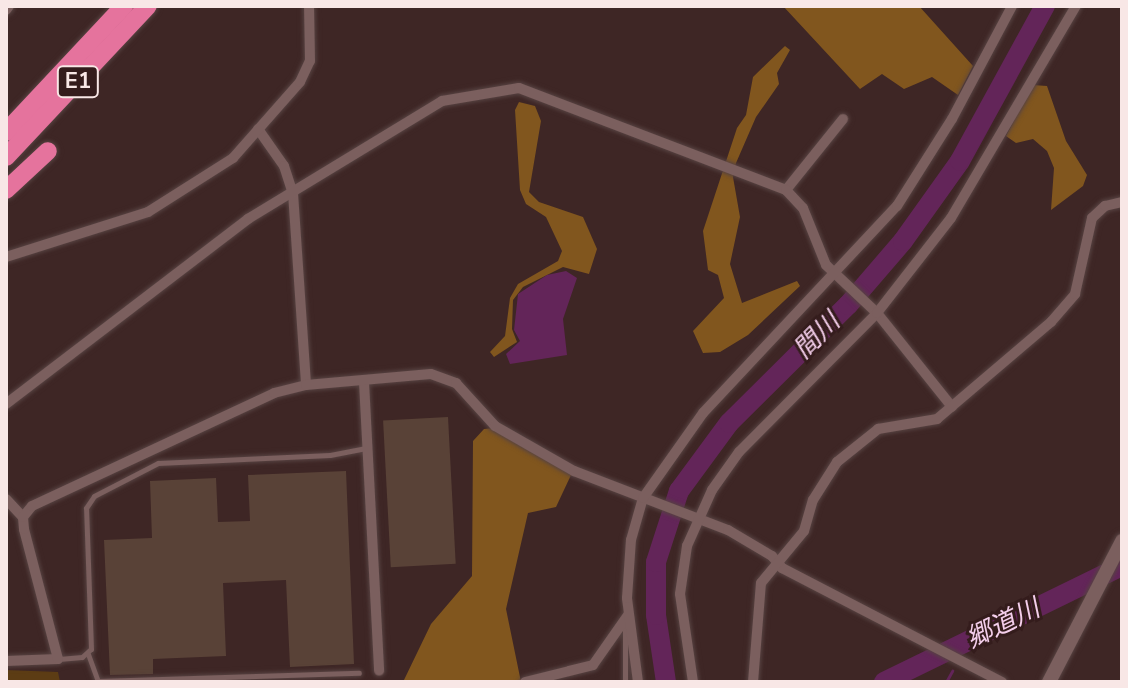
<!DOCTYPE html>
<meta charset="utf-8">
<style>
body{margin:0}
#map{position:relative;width:1128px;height:688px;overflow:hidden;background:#3e2625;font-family:"Nunito Sans","Noto Sans JP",sans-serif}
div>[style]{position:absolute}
.green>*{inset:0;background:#5c3c14}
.forest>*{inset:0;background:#81561e}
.water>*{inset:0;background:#632559}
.stream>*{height:3px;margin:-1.5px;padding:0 1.5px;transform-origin:1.5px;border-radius:1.5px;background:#632559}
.river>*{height:20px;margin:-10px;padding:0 10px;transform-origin:10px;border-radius:10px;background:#632559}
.building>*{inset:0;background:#594237;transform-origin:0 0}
.roads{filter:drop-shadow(0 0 2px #574342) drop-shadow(0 0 2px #574342)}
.service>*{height:5px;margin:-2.5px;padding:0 2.5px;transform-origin:2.5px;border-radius:2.5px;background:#7b5f5e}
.minor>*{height:10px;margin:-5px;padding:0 5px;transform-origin:5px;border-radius:5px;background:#7b5f5e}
.secondary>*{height:14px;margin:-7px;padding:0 7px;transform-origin:7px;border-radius:7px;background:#7b5f5e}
.motorway>*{height:18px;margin:-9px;padding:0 9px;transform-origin:9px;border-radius:9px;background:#e5739d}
span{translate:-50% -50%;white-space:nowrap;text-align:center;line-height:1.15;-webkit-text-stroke:6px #341c1c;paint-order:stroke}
.shield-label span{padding:2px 6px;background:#341c1c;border:2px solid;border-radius:6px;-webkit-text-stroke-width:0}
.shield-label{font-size:22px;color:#f8e7e6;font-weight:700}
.water-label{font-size:26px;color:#f4ceeb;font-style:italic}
.frame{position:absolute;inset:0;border:8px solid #f8e7e6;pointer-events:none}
</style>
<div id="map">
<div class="green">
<i style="clip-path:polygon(6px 670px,58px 672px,60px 682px,6px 682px)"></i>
</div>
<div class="forest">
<i style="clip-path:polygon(783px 6px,919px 6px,973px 66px,958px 95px,932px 77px,904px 89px,882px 74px,860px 89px)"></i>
<i style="clip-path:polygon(785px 46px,790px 50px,777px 73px,779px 84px,756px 117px,736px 163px,733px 177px,740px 217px,730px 264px,742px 303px,797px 281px,800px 286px,748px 335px,720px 352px,703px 353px,693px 331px,724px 298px,718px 275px,708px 270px,703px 231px,737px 128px,746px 115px,753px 77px)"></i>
<i style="clip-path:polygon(1033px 85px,1047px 86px,1066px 141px,1087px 175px,1083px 186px,1051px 210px,1054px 168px,1047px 151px,1033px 139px,1016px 143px,1006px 136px)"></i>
<i style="clip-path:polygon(519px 102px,535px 106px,541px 121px,529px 192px,539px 202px,583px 217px,597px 249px,589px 274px,563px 267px,523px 287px,513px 300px,512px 329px,517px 342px,494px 357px,490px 352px,505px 336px,510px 298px,518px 284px,558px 261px,562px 251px,546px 217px,526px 204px,520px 190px,515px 110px)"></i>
<i style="clip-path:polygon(494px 428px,571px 475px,556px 507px,528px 513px,506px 609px,521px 682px,403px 682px,431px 624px,472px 576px,473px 441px,484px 429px)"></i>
</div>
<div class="water">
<i style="clip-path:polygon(566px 271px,577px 278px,563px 319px,567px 355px,510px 364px,506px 354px,520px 341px,514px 330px,518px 294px,547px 275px)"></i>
</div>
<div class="stream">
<i style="left:946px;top:682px;width:13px;rotate:-61deg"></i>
</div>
<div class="river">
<i style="left:666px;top:682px;width:68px;rotate:-98.5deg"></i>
<i style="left:656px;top:615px;width:53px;rotate:-90deg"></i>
<i style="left:656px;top:562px;width:75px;rotate:-72.1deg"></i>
<i style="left:679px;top:491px;width:84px;rotate:-53.7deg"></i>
<i style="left:729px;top:423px;width:168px;rotate:-44.8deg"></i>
<i style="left:848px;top:305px;width:84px;rotate:-49.3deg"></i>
<i style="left:903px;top:241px;width:98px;rotate:-54.5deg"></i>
<i style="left:960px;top:161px;width:177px;rotate:-61.3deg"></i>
<i style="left:884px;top:682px;width:265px;rotate:-26deg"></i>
</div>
<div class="building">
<i style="left:448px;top:417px;width:147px;height:65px;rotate:87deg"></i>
<i style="clip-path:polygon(346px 471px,354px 664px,290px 667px,286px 580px,223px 583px,226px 656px,153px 659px,153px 674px,110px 675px,104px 540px,152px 538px,150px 481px,216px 478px,218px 522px,250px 521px,248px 475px)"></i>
</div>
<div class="roads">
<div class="service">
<i style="left:625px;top:623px;width:59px;rotate:90deg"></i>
<i style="left:88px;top:654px;width:29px;rotate:70deg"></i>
<i style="left:98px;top:681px;width:261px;rotate:-1.8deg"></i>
<i style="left:59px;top:659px;width:23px;rotate:-5deg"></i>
<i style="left:82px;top:657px;width:12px;rotate:-42deg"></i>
<i style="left:91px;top:649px;width:141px;rotate:-92deg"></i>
<i style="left:86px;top:508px;width:14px;rotate:-56deg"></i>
<i style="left:94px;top:496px;width:72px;rotate:-27.3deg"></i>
<i style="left:158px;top:463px;width:172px;rotate:-2.7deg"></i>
<i style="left:330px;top:455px;width:38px;rotate:-11deg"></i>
</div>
<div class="minor">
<i style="left:6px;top:10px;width:5px;rotate:-53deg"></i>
<i style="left:258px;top:129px;width:45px;rotate:54.9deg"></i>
<i style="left:284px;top:166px;width:28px;rotate:72deg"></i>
<i style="left:293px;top:193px;width:192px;rotate:86.1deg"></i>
<i style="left:786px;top:190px;width:91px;rotate:-51.2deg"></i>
<i style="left:6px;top:257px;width:149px;rotate:-17.6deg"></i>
<i style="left:148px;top:212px;width:101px;rotate:-32.4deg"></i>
<i style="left:233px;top:158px;width:101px;rotate:-48.6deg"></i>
<i style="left:300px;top:82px;width:23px;rotate:-65deg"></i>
<i style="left:310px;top:61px;width:55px;rotate:-91deg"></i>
<i style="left:364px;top:382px;width:289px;rotate:87deg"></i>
<i style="left:6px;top:404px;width:305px;rotate:-37.4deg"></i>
<i style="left:248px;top:219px;width:227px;rotate:-31.3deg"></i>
<i style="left:442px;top:101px;width:78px;rotate:-9.6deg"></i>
<i style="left:519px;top:88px;width:286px;rotate:20.9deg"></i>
<i style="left:786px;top:190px;width:25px;rotate:47deg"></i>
<i style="left:803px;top:208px;width:61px;rotate:68deg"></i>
<i style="left:826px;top:265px;width:70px;rotate:43.3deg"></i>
<i style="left:877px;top:313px;width:120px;rotate:51.4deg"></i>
<i style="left:6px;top:499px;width:25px;rotate:47deg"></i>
<i style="left:6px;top:661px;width:52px;rotate:-2.2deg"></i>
<i style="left:58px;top:659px;width:134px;rotate:-104.7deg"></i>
<i style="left:24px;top:529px;width:12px;rotate:-95deg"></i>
<i style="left:23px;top:517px;width:14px;rotate:-51deg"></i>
<i style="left:32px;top:506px;width:267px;rotate:-25deg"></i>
<i style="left:274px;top:393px;width:33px;rotate:-14deg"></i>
<i style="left:306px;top:385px;width:125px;rotate:-5deg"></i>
<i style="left:431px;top:374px;width:27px;rotate:20deg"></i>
<i style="left:456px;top:383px;width:58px;rotate:47.8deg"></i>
<i style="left:495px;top:426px;width:91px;rotate:29.7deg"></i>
<i style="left:574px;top:471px;width:165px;rotate:21deg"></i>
<i style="left:728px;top:530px;width:51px;rotate:30.6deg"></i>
<i style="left:772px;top:556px;width:16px;rotate:50deg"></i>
<i style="left:782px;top:568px;width:248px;rotate:27.4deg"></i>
<i style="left:525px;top:682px;width:70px;rotate:-14deg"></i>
<i style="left:593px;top:665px;width:61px;rotate:-55deg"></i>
<i style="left:638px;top:682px;width:85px;rotate:-97.5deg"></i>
<i style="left:627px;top:598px;width:58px;rotate:-86.1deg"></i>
<i style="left:631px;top:540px;width:44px;rotate:-74.1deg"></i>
<i style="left:643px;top:498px;width:104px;rotate:-54.8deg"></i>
<i style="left:703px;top:413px;width:284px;rotate:-46.9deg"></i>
<i style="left:897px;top:206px;width:103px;rotate:-57.7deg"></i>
<i style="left:952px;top:119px;width:128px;rotate:-62deg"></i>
<i style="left:693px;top:682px;width:89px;rotate:-98.4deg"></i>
<i style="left:680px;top:594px;width:49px;rotate:-81.7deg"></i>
<i style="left:687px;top:546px;width:61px;rotate:-65.9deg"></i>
<i style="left:712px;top:490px;width:47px;rotate:-54.6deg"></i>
<i style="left:739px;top:452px;width:196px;rotate:-45.2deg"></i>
<i style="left:877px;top:313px;width:120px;rotate:-52.1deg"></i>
<i style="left:951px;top:218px;width:246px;rotate:-59.5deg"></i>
<i style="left:753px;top:682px;width:99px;rotate:-85.4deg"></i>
<i style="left:761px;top:583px;width:67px;rotate:-50.4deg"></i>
<i style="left:804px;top:531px;width:32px;rotate:-74deg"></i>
<i style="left:813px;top:500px;width:45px;rotate:-57.7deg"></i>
<i style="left:837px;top:462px;width:53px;rotate:-38.8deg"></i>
<i style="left:878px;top:429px;width:60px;rotate:-9.6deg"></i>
<i style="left:937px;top:419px;width:150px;rotate:-40.4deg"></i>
<i style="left:1051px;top:322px;width:37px;rotate:-49deg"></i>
<i style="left:1075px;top:294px;width:78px;rotate:-77.4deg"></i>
<i style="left:1092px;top:218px;width:18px;rotate:-43deg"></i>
<i style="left:1105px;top:206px;width:17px;rotate:-13deg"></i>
</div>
<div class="secondary">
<i style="left:1049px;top:682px;width:159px;rotate:-62.6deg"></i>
</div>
<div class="motorway">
<i style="left:6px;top:132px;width:173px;rotate:-46.9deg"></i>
<i style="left:6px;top:157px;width:207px;rotate:-46.8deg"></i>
<i style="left:6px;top:190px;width:57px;rotate:-42.9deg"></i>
</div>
</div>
<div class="shield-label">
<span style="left:78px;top:82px">E1</span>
</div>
<div class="water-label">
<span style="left:817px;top:336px;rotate:-45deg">間川</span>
<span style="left:1003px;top:624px;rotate:-26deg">郷道川</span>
</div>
<div class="frame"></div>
</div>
